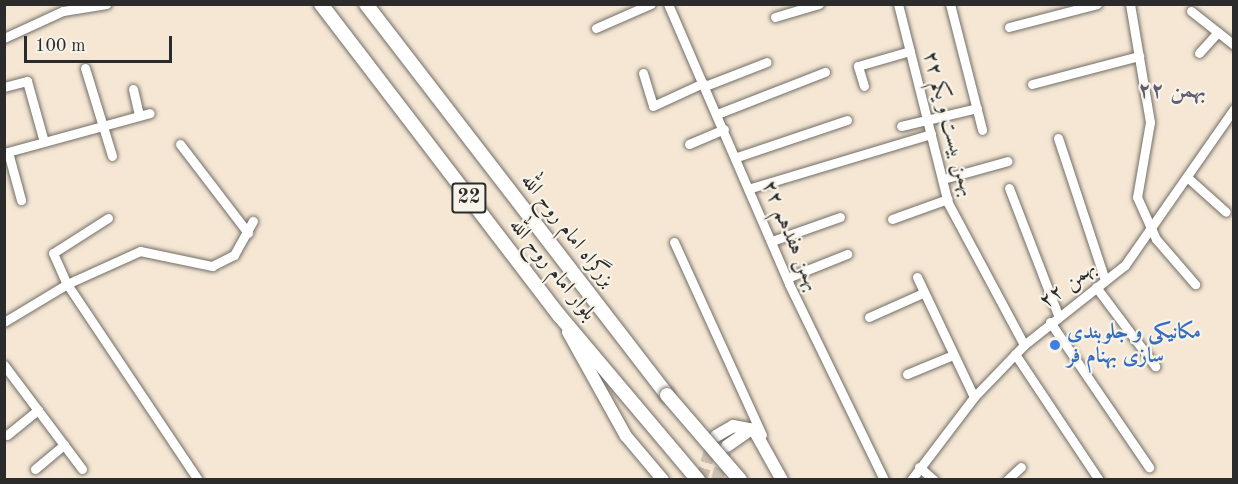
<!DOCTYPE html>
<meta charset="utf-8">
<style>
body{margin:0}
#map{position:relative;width:1238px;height:484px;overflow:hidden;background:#f5e7d4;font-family:"Old Standard TT",Amiri,serif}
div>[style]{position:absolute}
.major-tunnel>*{height:12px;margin-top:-6px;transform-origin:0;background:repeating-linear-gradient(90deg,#cdc1b2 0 12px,transparent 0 18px)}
.roads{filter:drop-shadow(0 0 2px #726d66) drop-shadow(0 0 2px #726d66)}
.minor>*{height:9px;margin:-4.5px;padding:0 4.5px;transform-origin:4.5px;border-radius:4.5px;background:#fff}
.major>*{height:12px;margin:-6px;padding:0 6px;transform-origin:6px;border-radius:6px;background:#fff}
.highway>*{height:14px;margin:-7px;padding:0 7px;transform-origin:7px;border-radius:7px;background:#fff}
.bridges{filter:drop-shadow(0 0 2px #726d66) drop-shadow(0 0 2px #726d66)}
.highway-bridge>*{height:14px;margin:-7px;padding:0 7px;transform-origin:7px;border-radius:7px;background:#fff}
.dots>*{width:16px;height:16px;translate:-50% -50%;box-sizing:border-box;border:3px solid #f7f3e8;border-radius:50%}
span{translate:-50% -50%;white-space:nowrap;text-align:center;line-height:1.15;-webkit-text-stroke:4.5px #f7f3e8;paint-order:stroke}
.shield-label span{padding:2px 4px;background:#f7f3e8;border:2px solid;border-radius:4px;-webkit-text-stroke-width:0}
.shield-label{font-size:20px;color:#2b2b2b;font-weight:700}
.street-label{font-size:21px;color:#2b2b2b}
.shop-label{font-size:21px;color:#366cbe;font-weight:700}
.left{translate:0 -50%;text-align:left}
.neighbourhood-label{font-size:22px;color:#625a71;font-weight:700}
.frame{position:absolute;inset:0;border:6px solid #2b2b2b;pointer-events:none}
.scale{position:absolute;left:24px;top:36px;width:148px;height:27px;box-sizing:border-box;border:3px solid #2b2b2b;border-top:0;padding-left:8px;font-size:18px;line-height:21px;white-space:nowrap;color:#2b2b2b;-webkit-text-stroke:4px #f7f3e8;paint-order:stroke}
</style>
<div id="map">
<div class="major-tunnel">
<i style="left:701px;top:480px;width:41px;rotate:-72.9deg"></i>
<i style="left:717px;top:480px;width:29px;rotate:-74deg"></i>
</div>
<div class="roads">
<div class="minor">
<i style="left:668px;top:4px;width:305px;rotate:66.6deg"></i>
<i style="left:789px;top:284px;width:218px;rotate:64.1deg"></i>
<i style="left:898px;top:4px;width:205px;rotate:75.9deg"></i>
<i style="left:948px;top:203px;width:161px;rotate:61.8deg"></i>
<i style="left:950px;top:4px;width:130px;rotate:75.7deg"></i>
<i style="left:1130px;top:4px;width:120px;rotate:80.4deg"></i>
<i style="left:1150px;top:122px;width:76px;rotate:99.8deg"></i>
<i style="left:1137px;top:197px;width:46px;rotate:65.7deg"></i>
<i style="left:1156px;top:239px;width:60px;rotate:49.1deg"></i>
<i style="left:1191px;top:11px;width:55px;rotate:38.3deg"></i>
<i style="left:775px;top:17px;width:46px;rotate:-16.5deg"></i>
<i style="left:1009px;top:27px;width:91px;rotate:-14.6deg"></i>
<i style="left:596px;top:28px;width:60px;rotate:-23.6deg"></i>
<i style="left:4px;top:38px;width:65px;rotate:-24.6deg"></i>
<i style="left:63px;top:11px;width:44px;rotate:-9.2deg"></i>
<i style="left:1199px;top:53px;width:28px;rotate:-48deg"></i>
<i style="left:85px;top:68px;width:92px;rotate:72.9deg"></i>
<i style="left:643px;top:73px;width:34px;rotate:73deg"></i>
<i style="left:653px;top:106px;width:55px;rotate:-24.7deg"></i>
<i style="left:1032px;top:84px;width:111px;rotate:-14.7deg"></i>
<i style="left:705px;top:86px;width:66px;rotate:-21.2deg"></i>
<i style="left:864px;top:86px;width:21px;rotate:-107deg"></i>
<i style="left:858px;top:66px;width:54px;rotate:-16.1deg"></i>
<i style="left:4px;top:87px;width:24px;rotate:-15deg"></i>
<i style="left:27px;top:81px;width:63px;rotate:74.4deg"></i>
<i style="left:133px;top:89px;width:27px;rotate:77deg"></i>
<i style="left:717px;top:114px;width:116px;rotate:-21.3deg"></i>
<i style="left:901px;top:126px;width:78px;rotate:-13.3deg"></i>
<i style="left:1058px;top:138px;width:150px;rotate:71.7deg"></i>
<i style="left:180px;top:144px;width:112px;rotate:52.6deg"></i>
<i style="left:689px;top:144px;width:38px;rotate:-23deg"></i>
<i style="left:8px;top:152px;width:50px;rotate:74.8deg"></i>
<i style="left:4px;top:153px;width:151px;rotate:-15.3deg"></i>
<i style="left:737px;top:157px;width:116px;rotate:-18.6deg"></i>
<i style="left:1187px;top:177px;width:52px;rotate:41.9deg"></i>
<i style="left:943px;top:179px;width:67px;rotate:-15.5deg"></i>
<i style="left:751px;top:188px;width:188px;rotate:-16.7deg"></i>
<i style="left:1009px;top:188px;width:136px;rotate:68.9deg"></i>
<i style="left:108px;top:218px;width:65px;rotate:147.5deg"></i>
<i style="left:53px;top:253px;width:34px;rotate:66deg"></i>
<i style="left:67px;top:284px;width:234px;rotate:56.2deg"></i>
<i style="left:892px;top:219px;width:59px;rotate:-19.7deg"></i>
<i style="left:772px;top:241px;width:72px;rotate:-19.4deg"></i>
<i style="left:674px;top:242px;width:212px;rotate:65.5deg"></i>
<i style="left:917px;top:277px;width:133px;rotate:64.6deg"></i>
<i style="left:787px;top:278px;width:65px;rotate:-21.8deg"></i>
<i style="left:1096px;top:287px;width:99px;rotate:53.2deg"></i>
<i style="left:869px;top:317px;width:59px;rotate:-24deg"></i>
<i style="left:4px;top:322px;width:74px;rotate:-31.1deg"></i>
<i style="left:67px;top:284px;width:80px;rotate:-24.3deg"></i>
<i style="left:140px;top:251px;width:74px;rotate:11.8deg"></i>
<i style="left:212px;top:266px;width:25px;rotate:-27deg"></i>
<i style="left:234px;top:255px;width:39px;rotate:-61deg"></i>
<i style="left:1050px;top:322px;width:176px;rotate:55.7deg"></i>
<i style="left:1015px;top:354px;width:151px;rotate:56.3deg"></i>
<i style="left:4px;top:365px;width:130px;rotate:53.1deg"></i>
<i style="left:907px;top:374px;width:50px;rotate:-22.4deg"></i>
<i style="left:7px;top:435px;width:40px;rotate:-39deg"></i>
<i style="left:919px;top:467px;width:20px;rotate:41deg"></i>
<i style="left:35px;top:469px;width:38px;rotate:-40deg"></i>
<i style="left:911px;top:480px;width:104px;rotate:-52.8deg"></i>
<i style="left:974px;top:397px;width:72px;rotate:-46.1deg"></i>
<i style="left:1024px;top:345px;width:129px;rotate:-38.4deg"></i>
<i style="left:1125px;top:265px;width:190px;rotate:-55.1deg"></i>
<i style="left:1007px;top:480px;width:19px;rotate:-43deg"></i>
</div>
<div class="major">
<i style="left:568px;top:332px;width:119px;rotate:60.9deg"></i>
<i style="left:626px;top:436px;width:57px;rotate:49.9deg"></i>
<i style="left:716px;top:436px;width:20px;rotate:-30deg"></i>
<i style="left:733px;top:426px;width:21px;rotate:11deg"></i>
<i style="left:754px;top:430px;width:57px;rotate:60.8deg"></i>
<i style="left:727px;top:446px;width:29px;rotate:-35deg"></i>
</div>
<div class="highway">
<i style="left:321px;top:4px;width:392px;rotate:52.6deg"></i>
<i style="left:559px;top:315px;width:216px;rotate:49.9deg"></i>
<i style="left:366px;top:4px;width:493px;rotate:52.4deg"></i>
</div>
</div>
<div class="bridges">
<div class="highway-bridge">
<i style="left:667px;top:395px;width:112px;rotate:49.3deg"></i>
</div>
</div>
<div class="dots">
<i style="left:1055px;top:345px;background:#3f7fe0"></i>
</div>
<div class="shield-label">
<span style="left:469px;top:198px">22</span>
</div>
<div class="street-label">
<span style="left:948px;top:124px;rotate:75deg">۲۲ بهمن بیست و یکم</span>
<span style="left:567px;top:231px;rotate:52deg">بزرگراه امام روح الله</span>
<span style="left:790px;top:236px;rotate:67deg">۲۲ بهمن هفدهم</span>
<span style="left:552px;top:270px;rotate:51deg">بلوار امام روح الله</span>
<span style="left:1068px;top:285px;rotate:-37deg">۲۲ بهمن</span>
</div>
<div class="shop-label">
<span class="left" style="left:1067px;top:345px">مکانیکی و جلوبندی<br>سازی بهنام فر</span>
</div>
<div class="neighbourhood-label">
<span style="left:1172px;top:92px">۲۲ بهمن</span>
</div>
<div class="frame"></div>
<div class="scale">100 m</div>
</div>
